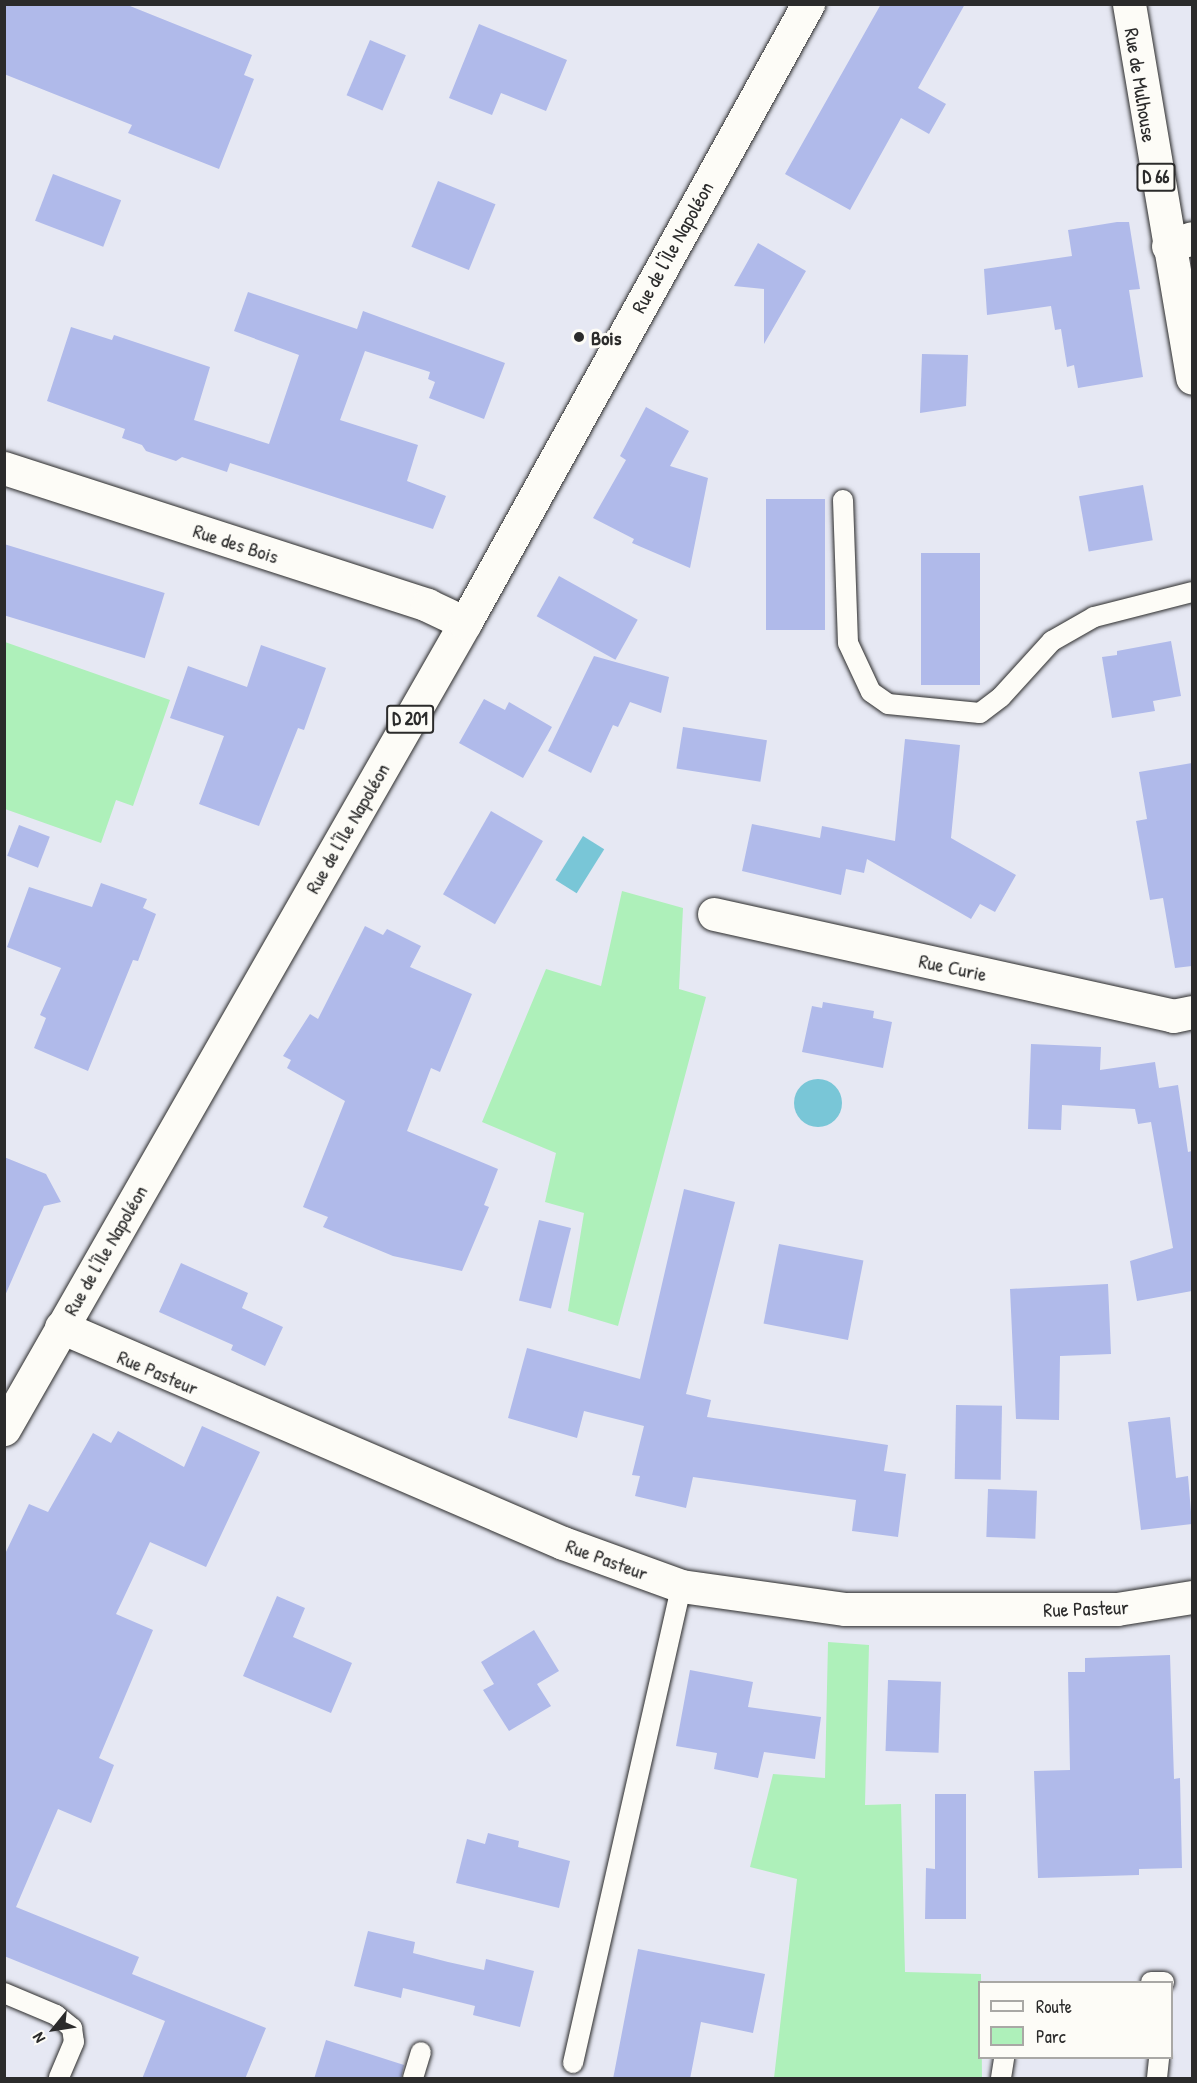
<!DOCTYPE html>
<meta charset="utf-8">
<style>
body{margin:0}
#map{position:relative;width:1197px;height:2083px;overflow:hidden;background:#e6e8f3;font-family:"Patrick Hand",sans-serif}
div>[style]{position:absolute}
.green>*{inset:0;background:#aef0ba}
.water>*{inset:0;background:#79c6d7;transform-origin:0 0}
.round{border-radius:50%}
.building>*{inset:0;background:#b0baea;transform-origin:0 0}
.roads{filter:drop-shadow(0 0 2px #2b2b2b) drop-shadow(0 0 2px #2b2b2b)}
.service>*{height:20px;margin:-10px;padding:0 10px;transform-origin:10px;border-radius:10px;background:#fdfcf7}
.minor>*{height:33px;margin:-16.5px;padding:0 16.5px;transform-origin:16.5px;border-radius:16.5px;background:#fdfcf7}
.primary>*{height:33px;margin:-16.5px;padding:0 16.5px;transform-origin:16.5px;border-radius:16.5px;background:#fdfcf7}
.dots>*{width:16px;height:16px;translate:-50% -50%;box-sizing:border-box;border:3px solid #fdfcf7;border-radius:50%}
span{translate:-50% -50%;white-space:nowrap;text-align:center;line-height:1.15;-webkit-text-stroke:6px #fdfcf7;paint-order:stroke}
.shield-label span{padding:2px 4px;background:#fdfcf7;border:2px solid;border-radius:4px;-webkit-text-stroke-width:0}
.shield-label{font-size:18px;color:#2b2b2b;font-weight:700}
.street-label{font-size:20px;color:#2b2b2b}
.poi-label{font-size:20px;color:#2b2b2b;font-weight:700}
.left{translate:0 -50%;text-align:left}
.frame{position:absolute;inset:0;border:6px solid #2b2b2b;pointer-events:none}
.legend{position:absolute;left:978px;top:1981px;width:195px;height:78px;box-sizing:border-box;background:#fdfcf7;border:2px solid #a9a8a5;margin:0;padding:8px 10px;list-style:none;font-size:18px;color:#2b2b2b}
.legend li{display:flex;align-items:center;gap:12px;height:30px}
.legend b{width:30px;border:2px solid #a9a8a5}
.north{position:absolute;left:24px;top:1999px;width:60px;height:60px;-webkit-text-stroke:4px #fdfcf7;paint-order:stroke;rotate:240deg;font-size:16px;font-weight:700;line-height:24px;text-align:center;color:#2b2b2b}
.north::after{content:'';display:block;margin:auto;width:21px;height:27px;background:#2b2b2b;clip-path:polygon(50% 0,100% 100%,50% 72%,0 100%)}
</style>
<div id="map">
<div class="green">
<i style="clip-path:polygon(5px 642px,170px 700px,133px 806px,116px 800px,101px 843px,5px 809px)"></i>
<i style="clip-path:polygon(622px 891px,683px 908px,679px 989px,706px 997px,618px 1326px,568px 1311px,584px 1213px,545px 1202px,556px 1153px,482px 1122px,546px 969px,601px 986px)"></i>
<i style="clip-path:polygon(828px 1642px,869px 1645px,865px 1805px,901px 1804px,905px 1972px,981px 1974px,982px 2078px,774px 2078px,797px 1879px,750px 1867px,773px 1774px,825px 1778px)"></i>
</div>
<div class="water">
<i style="left:583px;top:836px;width:25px;height:52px;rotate:32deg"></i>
<i class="round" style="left:794px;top:1079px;width:48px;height:48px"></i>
</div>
<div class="building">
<i style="clip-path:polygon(4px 4px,125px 4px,252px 55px,244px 75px,254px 79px,219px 169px,128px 133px,132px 125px,4px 74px)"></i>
<i style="clip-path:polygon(881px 4px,965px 4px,918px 88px,946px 104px,929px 134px,901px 118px,850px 210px,785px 174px)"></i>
<i style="clip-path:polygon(479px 24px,567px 60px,546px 111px,501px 93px,492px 115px,449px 98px)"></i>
<i style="left:370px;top:40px;width:39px;height:60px;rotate:23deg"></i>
<i style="left:53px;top:174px;width:73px;height:50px;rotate:21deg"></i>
<i style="left:438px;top:181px;width:62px;height:71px;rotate:22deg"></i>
<i style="clip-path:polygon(1117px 222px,1129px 222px,1134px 253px,1140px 289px,1129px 290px,1143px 377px,1078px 388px,1074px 365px,1067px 367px,1061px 329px,1055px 330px,1051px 306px,987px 315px,984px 269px,1072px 256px,1068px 230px)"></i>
<i style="clip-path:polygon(758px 243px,806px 271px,764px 344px,764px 289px,734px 286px)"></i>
<i style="clip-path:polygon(248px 292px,357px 329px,363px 311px,505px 363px,484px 419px,429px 398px,435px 382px,428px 379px,430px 372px,365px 351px,340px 420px,418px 445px,407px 481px,446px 496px,433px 529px,230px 463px,227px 472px,182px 457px,176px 461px,146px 451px,142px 445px,122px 438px,125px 429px,47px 401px,71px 327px,112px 340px,114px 335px,210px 367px,194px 420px,269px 444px,299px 355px,234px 331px)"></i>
<i style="clip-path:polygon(922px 354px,968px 355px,966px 406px,920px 413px)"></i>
<i style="clip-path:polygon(646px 407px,689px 431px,670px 466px,708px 478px,690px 568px,632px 543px,634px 539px,593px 518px,626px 460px,620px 456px)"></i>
<i style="left:1143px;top:485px;width:56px;height:65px;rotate:80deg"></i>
<i style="left:825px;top:499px;width:131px;height:59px;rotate:90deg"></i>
<i style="left:4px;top:544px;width:168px;height:68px;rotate:17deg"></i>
<i style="left:921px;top:553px;width:59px;height:132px"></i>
<i style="left:559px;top:576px;width:90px;height:46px;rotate:29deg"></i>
<i style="clip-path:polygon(1171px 641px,1181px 696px,1153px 701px,1155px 711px,1112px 718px,1102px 657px,1117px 655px,1117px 651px)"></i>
<i style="clip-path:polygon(261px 645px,326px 668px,304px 730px,298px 728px,259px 826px,199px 804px,224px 736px,170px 718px,188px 666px,247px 687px)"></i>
<i style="clip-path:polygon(594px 656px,669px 677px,661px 713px,630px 702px,618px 727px,613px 725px,591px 773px,548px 751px)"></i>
<i style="clip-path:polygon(484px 699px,505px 710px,509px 702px,552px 727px,523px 778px,459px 743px)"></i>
<i style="left:683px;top:727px;width:85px;height:42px;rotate:9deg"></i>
<i style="clip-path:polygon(905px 739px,960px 745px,951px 838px,1016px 875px,995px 912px,980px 904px,971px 919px,867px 859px,864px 873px,846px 869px,841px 895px,742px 871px,752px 824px,820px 838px,822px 826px,895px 841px)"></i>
<i style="clip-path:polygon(1192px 763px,1192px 966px,1175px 968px,1163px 898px,1150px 900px,1136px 821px,1147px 819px,1139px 772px)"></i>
<i style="left:491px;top:811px;width:60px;height:96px;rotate:30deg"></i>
<i style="left:19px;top:825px;width:33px;height:33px;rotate:21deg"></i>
<i style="clip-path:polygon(101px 883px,147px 899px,143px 908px,156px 914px,138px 961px,133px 960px,88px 1071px,34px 1048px,46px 1018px,40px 1015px,61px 968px,7px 947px,29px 887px,92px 907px)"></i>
<i style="clip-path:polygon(365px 926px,383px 935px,387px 929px,421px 946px,410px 967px,472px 994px,440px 1072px,431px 1068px,407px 1131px,498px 1169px,484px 1205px,489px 1207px,462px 1271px,393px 1256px,323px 1227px,328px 1217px,303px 1207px,345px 1101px,287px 1068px,291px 1060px,283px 1056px,310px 1014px,318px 1019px)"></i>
<i style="clip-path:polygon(823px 1002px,874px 1011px,873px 1018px,892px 1022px,883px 1068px,802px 1052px,812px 1006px,822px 1008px)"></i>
<i style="clip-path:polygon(1031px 1044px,1101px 1047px,1100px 1070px,1155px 1062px,1159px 1088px,1178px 1085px,1188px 1152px,1192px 1151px,1192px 1291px,1137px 1301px,1130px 1261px,1173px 1248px,1151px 1122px,1138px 1124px,1135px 1109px,1062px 1105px,1061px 1130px,1028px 1129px)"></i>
<i style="clip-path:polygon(4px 1157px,46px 1174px,61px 1202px,44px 1206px,4px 1298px)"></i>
<i style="clip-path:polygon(684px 1189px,735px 1202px,686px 1394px,711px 1400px,707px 1417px,888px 1445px,884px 1471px,906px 1474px,898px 1537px,852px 1531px,856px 1500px,693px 1477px,686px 1508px,635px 1496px,640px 1476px,632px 1475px,644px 1426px,584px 1411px,577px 1438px,508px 1418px,527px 1348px,640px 1379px)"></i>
<i style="left:539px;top:1220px;width:33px;height:83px;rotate:14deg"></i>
<i style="left:779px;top:1244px;width:86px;height:81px;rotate:11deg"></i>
<i style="clip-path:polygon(181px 1263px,248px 1293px,242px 1308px,283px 1327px,265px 1366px,231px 1350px,233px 1345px,159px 1312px)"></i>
<i style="clip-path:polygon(1108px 1284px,1111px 1354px,1060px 1356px,1059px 1420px,1016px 1419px,1010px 1289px)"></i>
<i style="left:956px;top:1405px;width:46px;height:74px;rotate:1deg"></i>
<i style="clip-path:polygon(1170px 1417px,1176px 1478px,1188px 1476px,1192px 1524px,1141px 1530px,1128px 1422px)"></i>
<i style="clip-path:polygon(202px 1426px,260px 1452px,206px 1567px,150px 1542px,116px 1614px,153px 1630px,99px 1758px,114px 1765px,91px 1823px,58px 1809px,16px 1907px,139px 1957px,132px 1974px,266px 2028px,245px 2079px,142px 2079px,165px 2021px,4px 1956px,4px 1556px,29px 1504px,48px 1512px,93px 1433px,111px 1443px,118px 1431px,184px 1467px)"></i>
<i style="left:988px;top:1489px;width:49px;height:48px;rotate:2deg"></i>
<i style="clip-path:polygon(277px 1596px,305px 1608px,293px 1637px,352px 1663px,331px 1713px,243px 1676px)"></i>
<i style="clip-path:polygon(534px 1630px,559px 1671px,537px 1684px,551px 1706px,509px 1731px,483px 1690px,494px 1684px,481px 1662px)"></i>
<i style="clip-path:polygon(1170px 1655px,1174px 1779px,1180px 1778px,1182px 1868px,1139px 1869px,1139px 1875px,1038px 1878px,1034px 1771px,1070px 1770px,1068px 1672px,1085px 1672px,1085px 1658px)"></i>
<i style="clip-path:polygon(690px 1670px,753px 1682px,748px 1707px,821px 1717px,815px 1759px,764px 1752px,758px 1778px,714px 1769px,717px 1753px,676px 1746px)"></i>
<i style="left:888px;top:1680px;width:53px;height:71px;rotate:2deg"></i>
<i style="clip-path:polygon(935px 1794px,966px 1794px,966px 1919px,925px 1919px,926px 1868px,935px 1869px)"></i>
<i style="clip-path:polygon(488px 1833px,519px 1841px,518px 1847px,570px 1861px,559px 1908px,456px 1883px,467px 1839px,485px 1844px)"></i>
<i style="clip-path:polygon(368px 1931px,415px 1942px,413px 1953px,448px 1962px,484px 1970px,486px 1959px,534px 1971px,520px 2027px,473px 2015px,475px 2006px,403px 1988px,401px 1998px,354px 1986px)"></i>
<i style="clip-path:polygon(638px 1949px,765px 1974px,753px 2033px,701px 2022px,690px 2079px,613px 2079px)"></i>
<i style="clip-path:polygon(326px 2040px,404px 2065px,401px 2079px,314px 2079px)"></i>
</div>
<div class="roads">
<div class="service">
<i style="left:843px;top:500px;width:143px;rotate:88deg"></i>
<i style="left:848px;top:643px;width:54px;rotate:64.9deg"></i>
<i style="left:871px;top:692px;width:21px;rotate:35deg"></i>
<i style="left:888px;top:704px;width:92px;rotate:5.6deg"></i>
<i style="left:980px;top:713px;width:26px;rotate:-37deg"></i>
<i style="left:1001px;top:697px;width:76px;rotate:-47.7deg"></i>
<i style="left:1052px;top:641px;width:48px;rotate:-29.7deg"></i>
<i style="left:1094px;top:617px;width:101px;rotate:-14.3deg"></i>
<i style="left:1151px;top:1982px;width:13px"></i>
<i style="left:4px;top:1993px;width:56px;rotate:22.9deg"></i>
<i style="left:56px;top:2015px;width:21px;rotate:39deg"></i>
<i style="left:72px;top:2028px;width:14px;rotate:82deg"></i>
<i style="left:74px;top:2042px;width:39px;rotate:113deg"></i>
<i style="left:573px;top:2063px;width:489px;rotate:-77.2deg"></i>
<i style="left:413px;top:2078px;width:27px;rotate:-73deg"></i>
<i style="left:1001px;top:2078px;width:20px;rotate:-81deg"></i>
<i style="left:1157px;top:2078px;width:20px;rotate:-84deg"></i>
</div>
<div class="minor">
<i style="left:1168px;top:246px;width:25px;rotate:-18deg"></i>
<i style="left:4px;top:468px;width:445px;rotate:17.9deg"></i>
<i style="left:427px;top:605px;width:42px;rotate:25.3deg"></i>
<i style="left:714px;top:914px;width:470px;rotate:12.5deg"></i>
<i style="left:1173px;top:1016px;width:19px;rotate:-12deg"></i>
<i style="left:61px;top:1327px;width:546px;rotate:23.28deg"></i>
<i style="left:563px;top:1543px;width:126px;rotate:20deg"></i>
<i style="left:681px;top:1586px;width:166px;rotate:8deg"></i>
<i style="left:845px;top:1609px;width:272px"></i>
<i style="left:1117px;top:1609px;width:76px;rotate:-9.1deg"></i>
</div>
<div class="primary">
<i style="left:1129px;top:4px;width:379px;rotate:80.4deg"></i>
<i style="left:4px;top:1429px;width:929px;rotate:-60.23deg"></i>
<i style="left:465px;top:623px;width:708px;rotate:-61.01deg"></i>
</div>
</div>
<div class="dots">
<i style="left:579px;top:337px;background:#2b2b2b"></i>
</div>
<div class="shield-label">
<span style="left:1156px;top:177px">D 66</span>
<span style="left:410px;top:719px">D 201</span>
</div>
<div class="street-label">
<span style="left:1141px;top:85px;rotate:81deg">Rue de Mulhouse</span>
<span style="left:672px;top:247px;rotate:-61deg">Rue de l'Île Napoléon</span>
<span style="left:236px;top:543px;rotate:18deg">Rue des Bois</span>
<span style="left:347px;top:828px;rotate:-60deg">Rue de l'Île Napoléon</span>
<span style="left:953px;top:967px;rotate:12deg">Rue Curie</span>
<span style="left:105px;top:1250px;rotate:-60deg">Rue de l'Île Napoléon</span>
<span style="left:158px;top:1372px;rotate:23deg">Rue Pasteur</span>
<span style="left:607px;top:1559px;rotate:20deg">Rue Pasteur</span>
<span style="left:1086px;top:1608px;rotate:-2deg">Rue Pasteur</span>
</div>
<div class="poi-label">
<span class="left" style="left:591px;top:337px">Bois</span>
</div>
<div class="frame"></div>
<ul class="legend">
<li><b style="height:8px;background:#fdfcf7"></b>Route</li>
<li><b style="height:16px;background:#aef0ba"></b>Parc</li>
</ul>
<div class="north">N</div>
</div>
